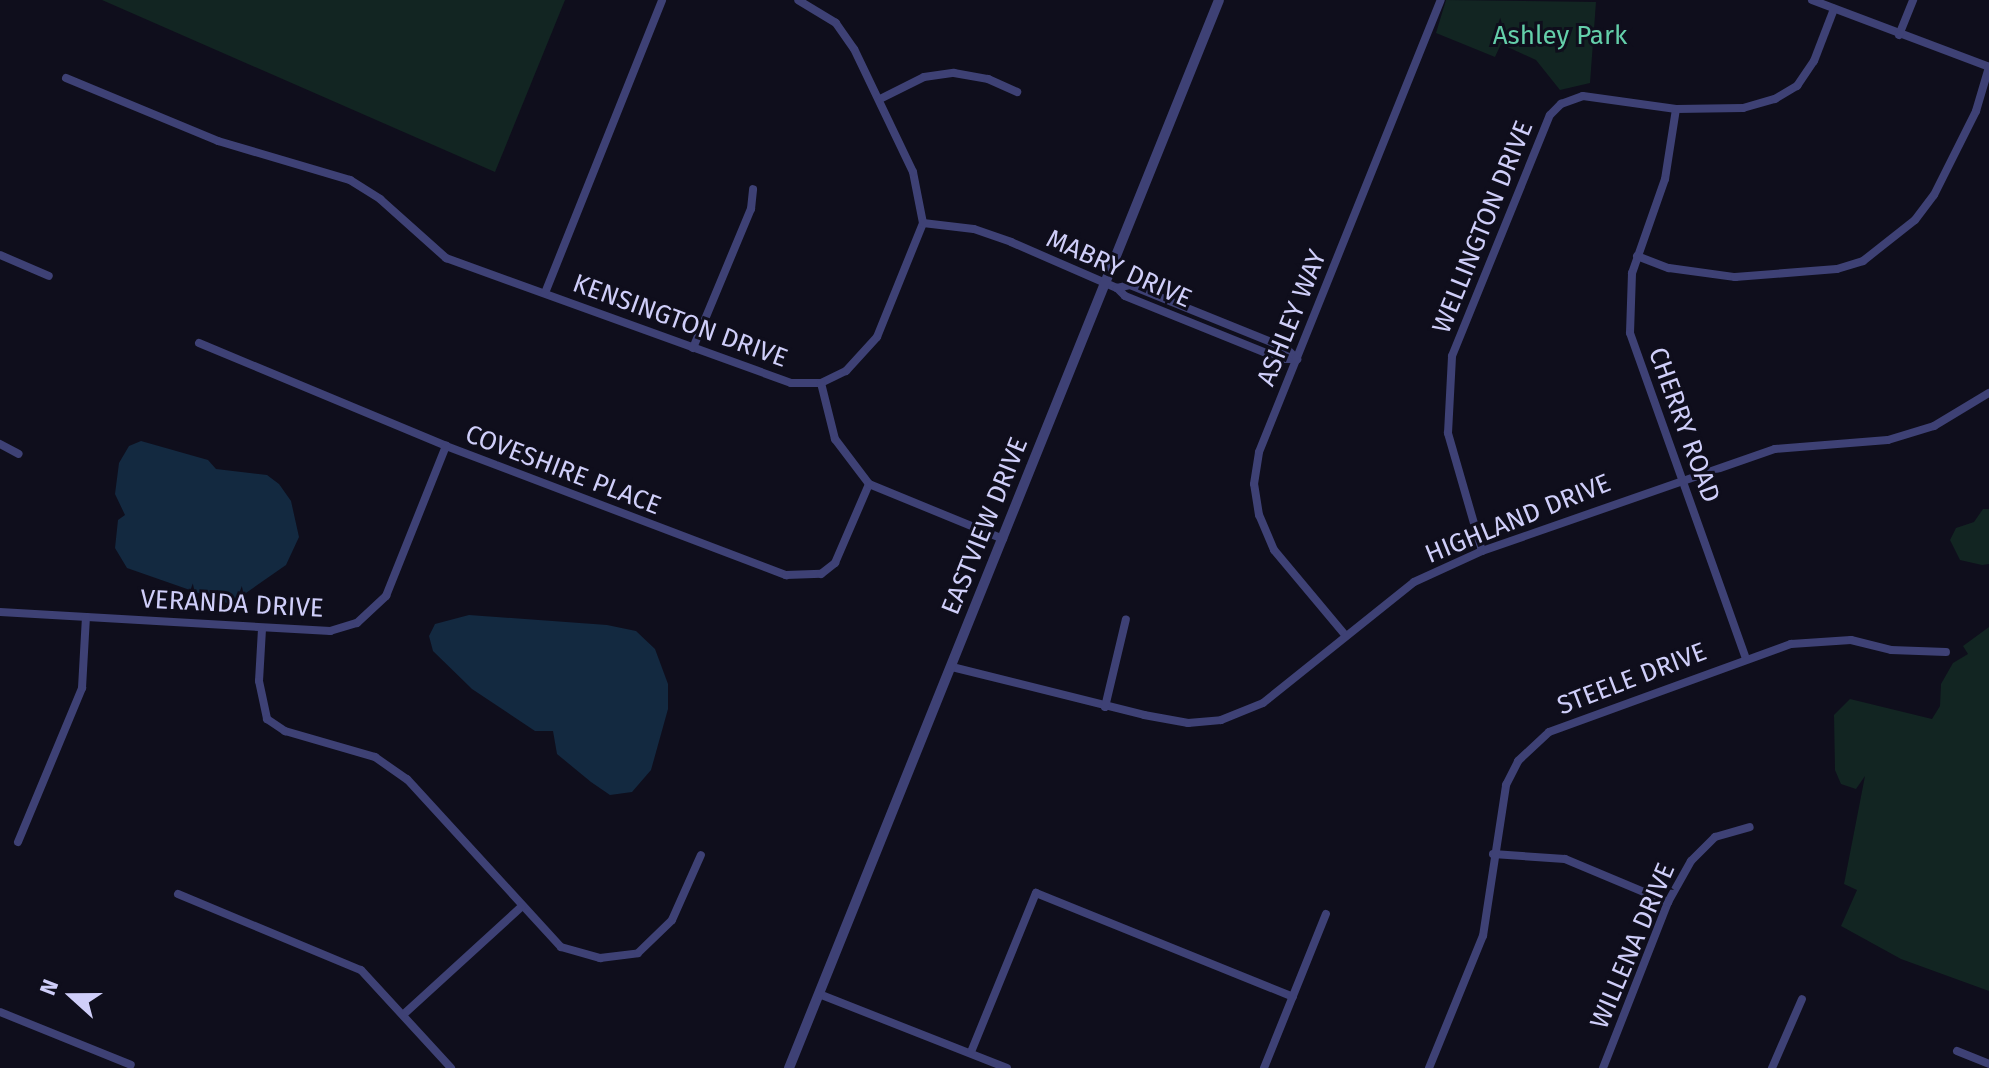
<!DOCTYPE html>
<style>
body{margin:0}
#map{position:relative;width:1989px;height:1068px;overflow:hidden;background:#0f0e1c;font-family:"Fira Sans",sans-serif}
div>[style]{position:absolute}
.green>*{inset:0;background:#122522}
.water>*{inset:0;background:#132940}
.minor>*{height:8px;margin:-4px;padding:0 4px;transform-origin:4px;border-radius:4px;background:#3e4175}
.tertiary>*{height:10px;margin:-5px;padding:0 5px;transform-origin:5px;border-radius:5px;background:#3e4175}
span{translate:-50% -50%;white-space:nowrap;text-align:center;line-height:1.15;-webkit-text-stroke:6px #0f0e1c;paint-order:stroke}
.park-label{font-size:26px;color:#64cfaa}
.street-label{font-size:26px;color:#cfcef9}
.north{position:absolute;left:32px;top:956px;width:80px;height:80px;-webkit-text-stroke:6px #0f0e1c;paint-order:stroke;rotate:291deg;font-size:22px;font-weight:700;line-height:32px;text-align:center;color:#cfcef9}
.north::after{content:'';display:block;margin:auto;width:28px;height:36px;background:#cfcef9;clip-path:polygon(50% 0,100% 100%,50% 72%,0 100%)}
</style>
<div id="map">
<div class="green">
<i style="clip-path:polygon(102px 0,565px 0,495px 172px)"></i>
<i style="clip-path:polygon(1446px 0,1596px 2px,1590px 83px,1560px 90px,1536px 60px,1501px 44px,1495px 57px,1436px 33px)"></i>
<i style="clip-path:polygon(1983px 509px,1989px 509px,1989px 564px,1982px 565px,1960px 560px,1950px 540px,1956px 528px,1974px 522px)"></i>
<i style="clip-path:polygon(1989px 627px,1989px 991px,1901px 959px,1841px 926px,1857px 890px,1844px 884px,1865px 776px,1856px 789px,1841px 784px,1835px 770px,1834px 715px,1850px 699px,1932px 719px,1940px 706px,1941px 684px,1953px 663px,1968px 654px,1963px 646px)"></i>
</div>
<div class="water">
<i style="clip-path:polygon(141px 441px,208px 460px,216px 469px,267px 475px,279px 484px,291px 501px,299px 537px,286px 565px,230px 604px,127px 568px,115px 548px,118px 520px,125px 515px,115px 494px,119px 463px,129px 446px)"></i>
<i style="clip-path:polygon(469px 615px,607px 625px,636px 631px,655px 649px,668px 684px,668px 709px,651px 770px,632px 792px,610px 795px,591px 782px,557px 754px,553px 731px,535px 731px,472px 689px,433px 651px,429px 636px,435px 624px)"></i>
</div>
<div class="minor">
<i style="left:1812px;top:0;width:189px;rotate:20.7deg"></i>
<i style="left:1899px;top:35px;width:38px;rotate:-68deg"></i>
<i style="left:66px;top:78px;width:165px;rotate:22.5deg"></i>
<i style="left:218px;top:141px;width:138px;rotate:16.5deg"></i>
<i style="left:350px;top:180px;width:36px;rotate:32deg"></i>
<i style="left:380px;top:199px;width:89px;rotate:41.8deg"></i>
<i style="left:446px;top:258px;width:367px;rotate:19.9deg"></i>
<i style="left:791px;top:383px;width:30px"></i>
<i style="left:821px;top:383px;width:28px;rotate:-26deg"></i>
<i style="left:846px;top:371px;width:46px;rotate:-47.6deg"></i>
<i style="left:877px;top:337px;width:123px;rotate:-68deg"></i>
<i style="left:923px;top:223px;width:52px;rotate:-101.1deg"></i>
<i style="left:913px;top:172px;width:136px;rotate:-115.6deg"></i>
<i style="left:854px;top:49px;width:32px;rotate:-125deg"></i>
<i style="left:836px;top:23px;width:44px;rotate:-148.8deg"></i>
<i style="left:880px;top:99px;width:49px;rotate:-26.6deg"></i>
<i style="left:924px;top:77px;width:30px;rotate:-8deg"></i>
<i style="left:954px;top:73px;width:35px;rotate:10deg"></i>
<i style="left:988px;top:79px;width:32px;rotate:24deg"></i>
<i style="left:1676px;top:109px;width:71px;rotate:98.9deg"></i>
<i style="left:1665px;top:179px;width:100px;rotate:109.3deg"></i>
<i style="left:1632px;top:273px;width:60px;rotate:91.9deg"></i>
<i style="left:1630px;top:333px;width:345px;rotate:70.4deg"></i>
<i style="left:923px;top:223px;width:51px;rotate:6.7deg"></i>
<i style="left:974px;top:229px;width:39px;rotate:19deg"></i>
<i style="left:1011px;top:242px;width:116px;rotate:23.5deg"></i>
<i style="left:1117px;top:288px;width:11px;rotate:45deg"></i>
<i style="left:1125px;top:296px;width:168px;rotate:22deg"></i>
<i style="left:1281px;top:359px;width:16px"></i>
<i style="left:0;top:255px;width:53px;rotate:23.2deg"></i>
<i style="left:1637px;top:256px;width:34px;rotate:21deg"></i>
<i style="left:1669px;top:268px;width:67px;rotate:7.8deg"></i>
<i style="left:1735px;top:277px;width:102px;rotate:-4.5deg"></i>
<i style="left:1837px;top:269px;width:27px;rotate:-17deg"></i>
<i style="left:1863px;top:261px;width:66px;rotate:-38.3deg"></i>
<i style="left:1915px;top:220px;width:31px;rotate:-53deg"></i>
<i style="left:1934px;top:195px;width:94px;rotate:-63.4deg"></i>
<i style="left:1976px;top:111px;width:46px;rotate:-73.5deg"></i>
<i style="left:1117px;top:288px;width:13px;rotate:-13deg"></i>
<i style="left:1130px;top:285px;width:168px;rotate:22deg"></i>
<i style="left:1286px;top:348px;width:16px;rotate:45deg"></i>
<i style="left:545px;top:293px;width:315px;rotate:-68.2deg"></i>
<i style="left:199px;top:343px;width:268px;rotate:22.6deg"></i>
<i style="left:446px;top:446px;width:364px;rotate:20.8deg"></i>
<i style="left:786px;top:575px;width:35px;rotate:-2deg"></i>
<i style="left:821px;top:574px;width:18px;rotate:-38deg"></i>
<i style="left:835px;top:563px;width:86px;rotate:-66.7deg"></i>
<i style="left:693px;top:348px;width:151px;rotate:-67.4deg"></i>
<i style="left:751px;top:209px;width:20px;rotate:-84deg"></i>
<i style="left:821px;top:383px;width:58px;rotate:76deg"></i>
<i style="left:835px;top:439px;width:56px;rotate:52.9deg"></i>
<i style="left:869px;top:484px;width:145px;rotate:22.3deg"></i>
<i style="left:0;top:444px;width:21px;rotate:28deg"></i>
<i style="left:1482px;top:551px;width:123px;rotate:-106.1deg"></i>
<i style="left:1448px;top:433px;width:77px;rotate:-87deg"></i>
<i style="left:1452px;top:356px;width:260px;rotate:-67.9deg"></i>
<i style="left:1550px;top:115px;width:16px;rotate:-45deg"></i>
<i style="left:1561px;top:104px;width:23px;rotate:-20deg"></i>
<i style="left:1583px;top:96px;width:94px;rotate:8deg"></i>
<i style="left:1676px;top:109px;width:67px;rotate:-0.9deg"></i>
<i style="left:1743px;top:108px;width:33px;rotate:-16deg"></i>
<i style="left:1775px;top:99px;width:26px;rotate:-31deg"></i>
<i style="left:1797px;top:86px;width:30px;rotate:-56deg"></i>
<i style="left:1814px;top:61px;width:56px;rotate:-69deg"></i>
<i style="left:0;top:612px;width:331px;rotate:3.3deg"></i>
<i style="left:330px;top:631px;width:28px;rotate:-17deg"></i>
<i style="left:357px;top:623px;width:40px;rotate:-43deg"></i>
<i style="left:386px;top:596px;width:162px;rotate:-68.2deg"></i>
<i style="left:262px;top:629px;width:52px;rotate:93.3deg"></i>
<i style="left:259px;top:681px;width:39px;rotate:78deg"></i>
<i style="left:267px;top:719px;width:22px;rotate:34deg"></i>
<i style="left:285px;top:731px;width:94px;rotate:16.1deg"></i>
<i style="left:375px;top:757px;width:39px;rotate:35deg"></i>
<i style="left:407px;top:779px;width:228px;rotate:47.5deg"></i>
<i style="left:561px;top:947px;width:41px;rotate:15.8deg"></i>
<i style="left:600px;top:958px;width:38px;rotate:-7deg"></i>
<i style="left:638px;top:953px;width:47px;rotate:-44.1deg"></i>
<i style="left:672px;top:920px;width:71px;rotate:-66deg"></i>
<i style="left:1346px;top:636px;width:112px;rotate:-129.9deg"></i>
<i style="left:1274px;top:550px;width:38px;rotate:-113deg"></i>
<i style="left:1259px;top:515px;width:31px;rotate:-99deg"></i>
<i style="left:1254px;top:484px;width:32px;rotate:-81deg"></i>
<i style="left:1259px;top:452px;width:487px;rotate:-68.1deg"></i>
<i style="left:952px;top:667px;width:198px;rotate:14deg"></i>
<i style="left:1144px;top:715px;width:45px;rotate:10.3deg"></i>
<i style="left:1188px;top:723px;width:33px;rotate:-5deg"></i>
<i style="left:1221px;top:720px;width:45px;rotate:-22deg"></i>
<i style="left:1263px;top:703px;width:193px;rotate:-38.7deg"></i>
<i style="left:1414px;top:582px;width:75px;rotate:-24.5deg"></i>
<i style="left:1482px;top:551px;width:310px;rotate:-19.2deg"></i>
<i style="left:1775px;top:449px;width:113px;rotate:-4.6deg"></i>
<i style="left:1888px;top:440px;width:48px;rotate:-16.9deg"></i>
<i style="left:1934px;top:426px;width:64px;rotate:-31deg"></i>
<i style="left:1105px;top:707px;width:90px;rotate:-76.6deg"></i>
<i style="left:18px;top:842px;width:167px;rotate:-67.4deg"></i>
<i style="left:82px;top:688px;width:71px;rotate:-86.8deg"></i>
<i style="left:1493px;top:854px;width:72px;rotate:4deg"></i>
<i style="left:1565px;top:859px;width:112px;rotate:22.7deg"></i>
<i style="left:178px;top:894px;width:198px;rotate:22.6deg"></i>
<i style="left:361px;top:970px;width:133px;rotate:47.4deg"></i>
<i style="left:819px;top:994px;width:202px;rotate:21.5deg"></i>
<i style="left:0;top:1012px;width:141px;rotate:22deg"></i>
<i style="left:404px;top:1014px;width:159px;rotate:-42.4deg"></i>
<i style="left:1957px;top:1051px;width:35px;rotate:22deg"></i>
<i style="left:971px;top:1052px;width:172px;rotate:-67.8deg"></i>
<i style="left:1036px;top:893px;width:277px;rotate:22deg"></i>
<i style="left:1264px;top:1068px;width:166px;rotate:-68.1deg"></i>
<i style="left:1429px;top:1068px;width:143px;rotate:-67.8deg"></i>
<i style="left:1483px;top:936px;width:153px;rotate:-81.3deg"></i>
<i style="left:1506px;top:785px;width:27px;rotate:-63deg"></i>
<i style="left:1518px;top:761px;width:42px;rotate:-43.1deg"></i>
<i style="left:1549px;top:732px;width:258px;rotate:-20deg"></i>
<i style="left:1791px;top:644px;width:60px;rotate:-3.8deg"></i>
<i style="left:1851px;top:640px;width:41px;rotate:14deg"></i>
<i style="left:1891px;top:650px;width:55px;rotate:2.1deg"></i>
<i style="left:1603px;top:1068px;width:178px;rotate:-68.6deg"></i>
<i style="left:1668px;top:902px;width:47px;rotate:-60.7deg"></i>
<i style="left:1691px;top:861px;width:34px;rotate:-45deg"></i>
<i style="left:1715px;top:837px;width:36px;rotate:-16deg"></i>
<i style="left:1772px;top:1068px;width:75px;rotate:-66.5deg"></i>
</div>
<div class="tertiary">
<i style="left:789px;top:1068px;width:1151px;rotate:-68.07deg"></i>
</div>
<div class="park-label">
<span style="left:1560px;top:36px">Ashley Park</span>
</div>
<div class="street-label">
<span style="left:1483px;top:227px;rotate:-68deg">WELLINGTON DRIVE</span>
<span style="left:1119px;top:269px;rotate:24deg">MABRY DRIVE</span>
<span style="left:1292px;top:318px;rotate:-68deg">ASHLEY WAY</span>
<span style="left:680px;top:321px;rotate:20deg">KENSINGTON DRIVE</span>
<span style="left:1684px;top:425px;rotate:70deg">CHERRY ROAD</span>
<span style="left:563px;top:470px;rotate:21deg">COVESHIRE PLACE</span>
<span style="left:1518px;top:519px;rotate:-22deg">HIGHLAND DRIVE</span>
<span style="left:985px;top:526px;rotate:-68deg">EASTVIEW DRIVE</span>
<span style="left:232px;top:604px;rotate:3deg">VERANDA DRIVE</span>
<span style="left:1632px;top:679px;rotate:-21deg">STEELE DRIVE</span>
<span style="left:1633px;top:946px;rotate:-67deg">WILLENA DRIVE</span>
</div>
<div class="north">N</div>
</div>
